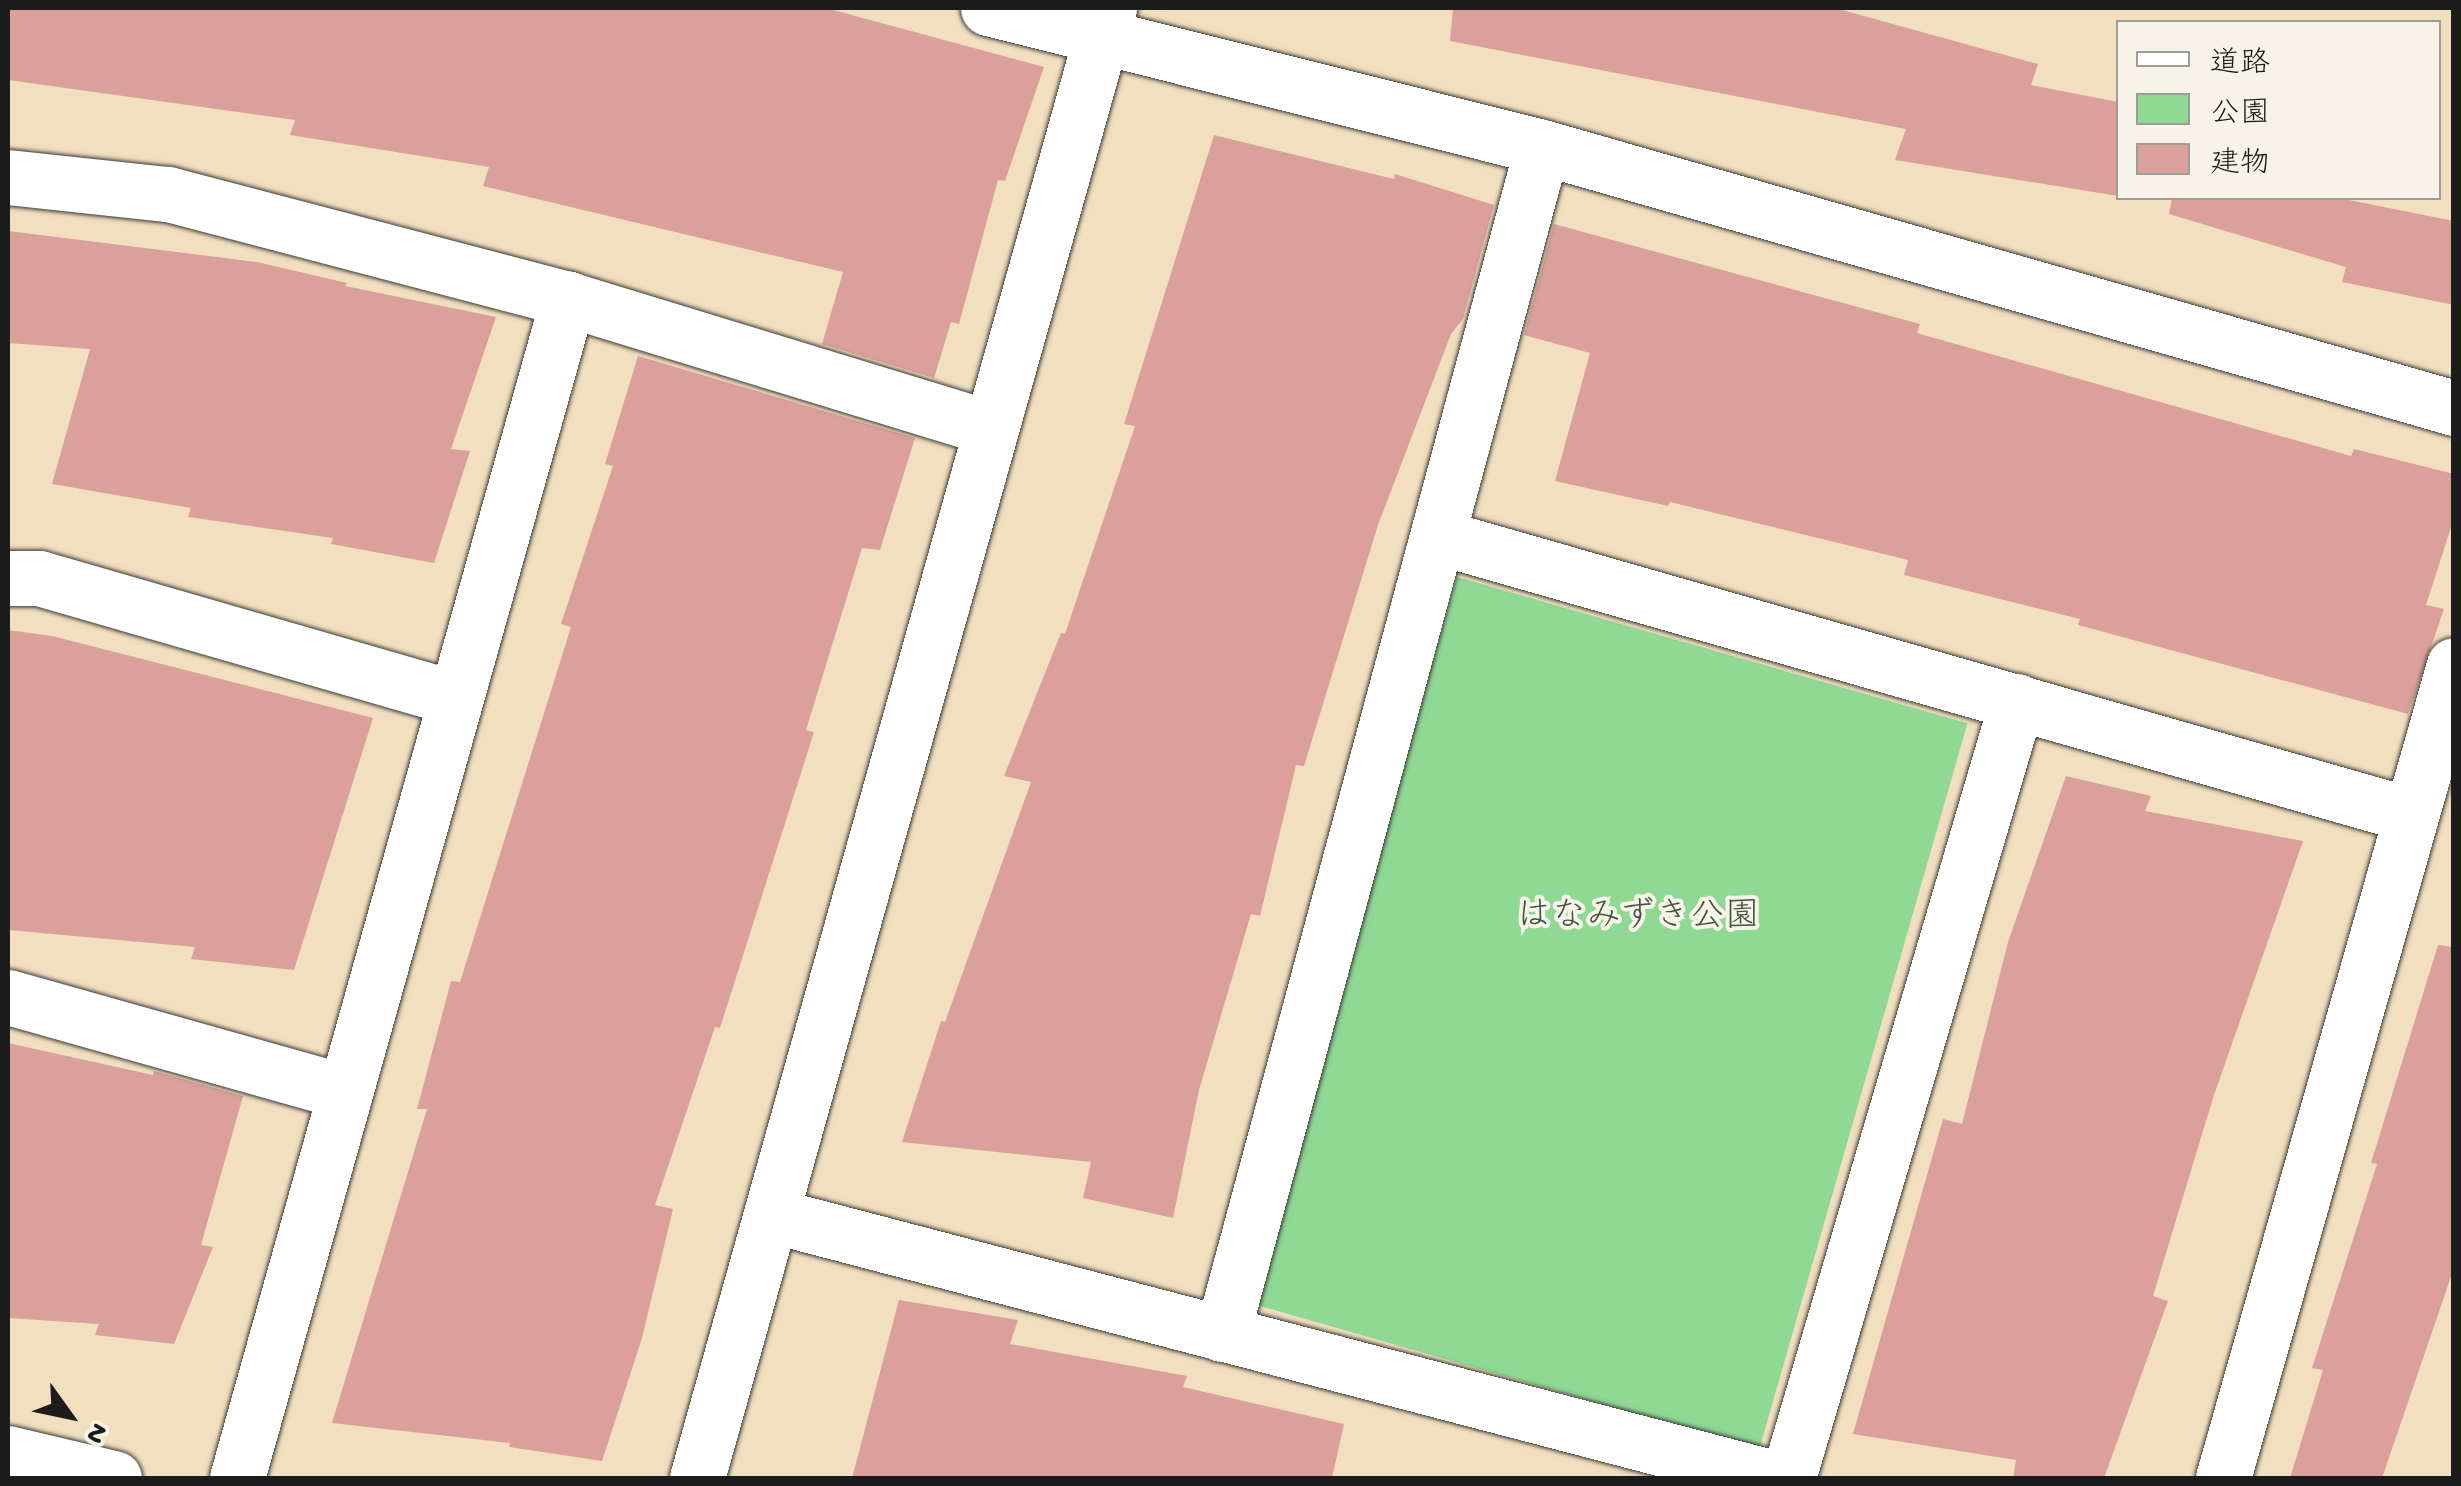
<!DOCTYPE html>
<meta charset="utf-8">
<style>
body{margin:0}
#map{position:relative;width:2461px;height:1486px;overflow:hidden;background:#f1dfc0;font-family:"Gochi Hand","Klee One",sans-serif}
div>[style]{position:absolute}
.green>*{inset:0;background:#90d995;transform-origin:0 0}
.building>*{inset:0;background:#dba09c}
.roads{filter:drop-shadow(0 0 2px #3c3935) drop-shadow(0 0 2px #3c3935)}
.minor>*{height:55px;margin:-27.5px;padding:0 27.5px;transform-origin:27.5px;border-radius:27.5px;background:#fff}
span{translate:-50% -50%;white-space:nowrap;text-align:center;line-height:1.15;-webkit-text-stroke:8px #f7f3e8;paint-order:stroke}
.park-label{font-size:35px;color:#3f5540}
.frame{position:absolute;inset:0;border:10px solid #1c1c1c;pointer-events:none}
.legend{position:absolute;left:2116px;top:20px;width:325px;height:180px;box-sizing:border-box;background:#f7f3e8;border:2px solid #9f9d96;margin:0;padding:12px 18px;list-style:none;font-size:30px;color:#1c1c1c}
.legend li{display:flex;align-items:center;gap:20px;height:50px}
.legend b{width:50px;border:2px solid #9f9d96}
.north{position:absolute;left:20px;top:1366px;width:100px;height:100px;-webkit-text-stroke:8px #f7f3e8;paint-order:stroke;rotate:123deg;font-size:28px;font-weight:700;line-height:40px;text-align:center;color:#1c1c1c}
.north::after{content:'';display:block;margin:auto;width:35px;height:45px;background:#1c1c1c;clip-path:polygon(50% 0,100% 100%,50% 72%,0 100%)}
</style>
<div id="map">
<div class="green">
<i style="left:1457px;top:577px;width:531px;height:755px;rotate:16deg"></i>
</div>
<div class="building">
<i style="clip-path:polygon(8px 8px,826px 8px,1044px 67px,1005px 181px,998px 180px,959px 324px,951px 322px,934px 378px,822px 344px,843px 272px,483px 186px,489px 167px,290px 135px,295px 120px,8px 80px)"></i>
<i style="clip-path:polygon(1453px 8px,1835px 8px,2038px 64px,2031px 85px,2118px 102px,2118px 196px,1895px 160px,1906px 129px,1450px 41px)"></i>
<i style="clip-path:polygon(1214px 135px,1394px 179px,1395px 174px,1494px 205px,1463px 319px,1451px 334px,1378px 525px,1304px 766px,1296px 765px,1260px 916px,1251px 914px,1199px 1090px,1173px 1218px,1083px 1198px,1091px 1162px,902px 1142px,941px 1021px,945px 1022px,1031px 782px,1004px 776px,1061px 633px,1065px 634px,1135px 426px,1124px 424px)"></i>
<i style="clip-path:polygon(2172px 198px,2339px 198px,2454px 221px,2454px 305px,2342px 282px,2346px 267px,2169px 214px)"></i>
<i style="clip-path:polygon(1554px 224px,1920px 324px,1917px 333px,2351px 456px,2354px 449px,2454px 474px,2454px 518px,2426px 605px,2444px 609px,2408px 714px,2078px 625px,2080px 619px,1904px 575px,1908px 560px,1670px 502px,1668px 506px,1555px 481px,1590px 353px,1524px 335px)"></i>
<i style="clip-path:polygon(8px 231px,257px 262px,347px 283px,345px 286px,496px 317px,451px 449px,470px 451px,434px 563px,331px 544px,333px 538px,188px 517px,191px 508px,52px 484px,90px 349px,8px 343px)"></i>
<i style="clip-path:polygon(638px 356px,915px 438px,880px 550px,862px 548px,806px 730px,814px 732px,720px 1028px,715px 1027px,655px 1205px,673px 1209px,642px 1338px,602px 1461px,509px 1447px,510px 1443px,332px 1423px,427px 1109px,417px 1109px,451px 981px,460px 982px,571px 627px,561px 624px,613px 466px,605px 464px)"></i>
<i style="clip-path:polygon(8px 630px,52px 636px,373px 718px,294px 970px,191px 959px,195px 947px,8px 930px)"></i>
<i style="clip-path:polygon(2066px 776px,2151px 796px,2145px 811px,2303px 841px,2213px 1098px,2153px 1296px,2168px 1301px,2104px 1478px,2013px 1478px,2016px 1460px,1853px 1434px,1943px 1119px,1962px 1124px,2008px 942px)"></i>
<i style="clip-path:polygon(2438px 945px,2454px 947px,2454px 1268px,2382px 1478px,2290px 1478px,2323px 1370px,2312px 1368px,2377px 1164px,2371px 1163px)"></i>
<i style="clip-path:polygon(8px 1043px,153px 1075px,154px 1071px,243px 1096px,201px 1245px,213px 1247px,174px 1344px,95px 1335px,99px 1324px,8px 1318px)"></i>
<i style="clip-path:polygon(899px 1300px,1018px 1320px,1010px 1344px,1187px 1376px,1183px 1387px,1344px 1424px,1332px 1478px,852px 1478px)"></i>
</div>
<div class="roads">
<div class="minor">
<i style="left:988px;top:8px;width:571px;rotate:14.08deg"></i>
<i style="left:1542px;top:147px;width:949px;rotate:15.97deg"></i>
<i style="left:8px;top:177px;width:161px;rotate:6.1deg"></i>
<i style="left:168px;top:194px;width:414px;rotate:14.7deg"></i>
<i style="left:568px;top:299px;width:442px;rotate:17deg"></i>
<i style="left:1439px;top:537px;width:1011px;rotate:15.96deg"></i>
<i style="left:8px;top:578px;width:31px"></i>
<i style="left:39px;top:578px;width:433px;rotate:16.1deg"></i>
<i style="left:8px;top:997px;width:350px;rotate:15.7deg"></i>
<i style="left:771px;top:1215px;width:1037px;rotate:14.69deg"></i>
<i style="left:1222px;top:1334px;width:1229px;rotate:-74.91deg"></i>
<i style="left:8px;top:1453px;width:109px;rotate:13.3deg"></i>
<i style="left:237px;top:1478px;width:1225px;rotate:-74.32deg"></i>
<i style="left:697px;top:1478px;width:1527px;rotate:-74.34deg"></i>
<i style="left:1788px;top:1478px;width:810px;rotate:-73.58deg"></i>
<i style="left:2223px;top:1478px;width:845px;rotate:-74.14deg"></i>
</div>
</div>
<div class="park-label">
<span style="left:1638px;top:919px">はなみずき公園</span>
</div>
<div class="frame"></div>
<ul class="legend">
<li><b style="height:12px;background:#fff"></b>道路</li>
<li><b style="height:28px;background:#90d995"></b>公園</li>
<li><b style="height:28px;background:#dba09c"></b>建物</li>
</ul>
<div class="north">N</div>
</div>
